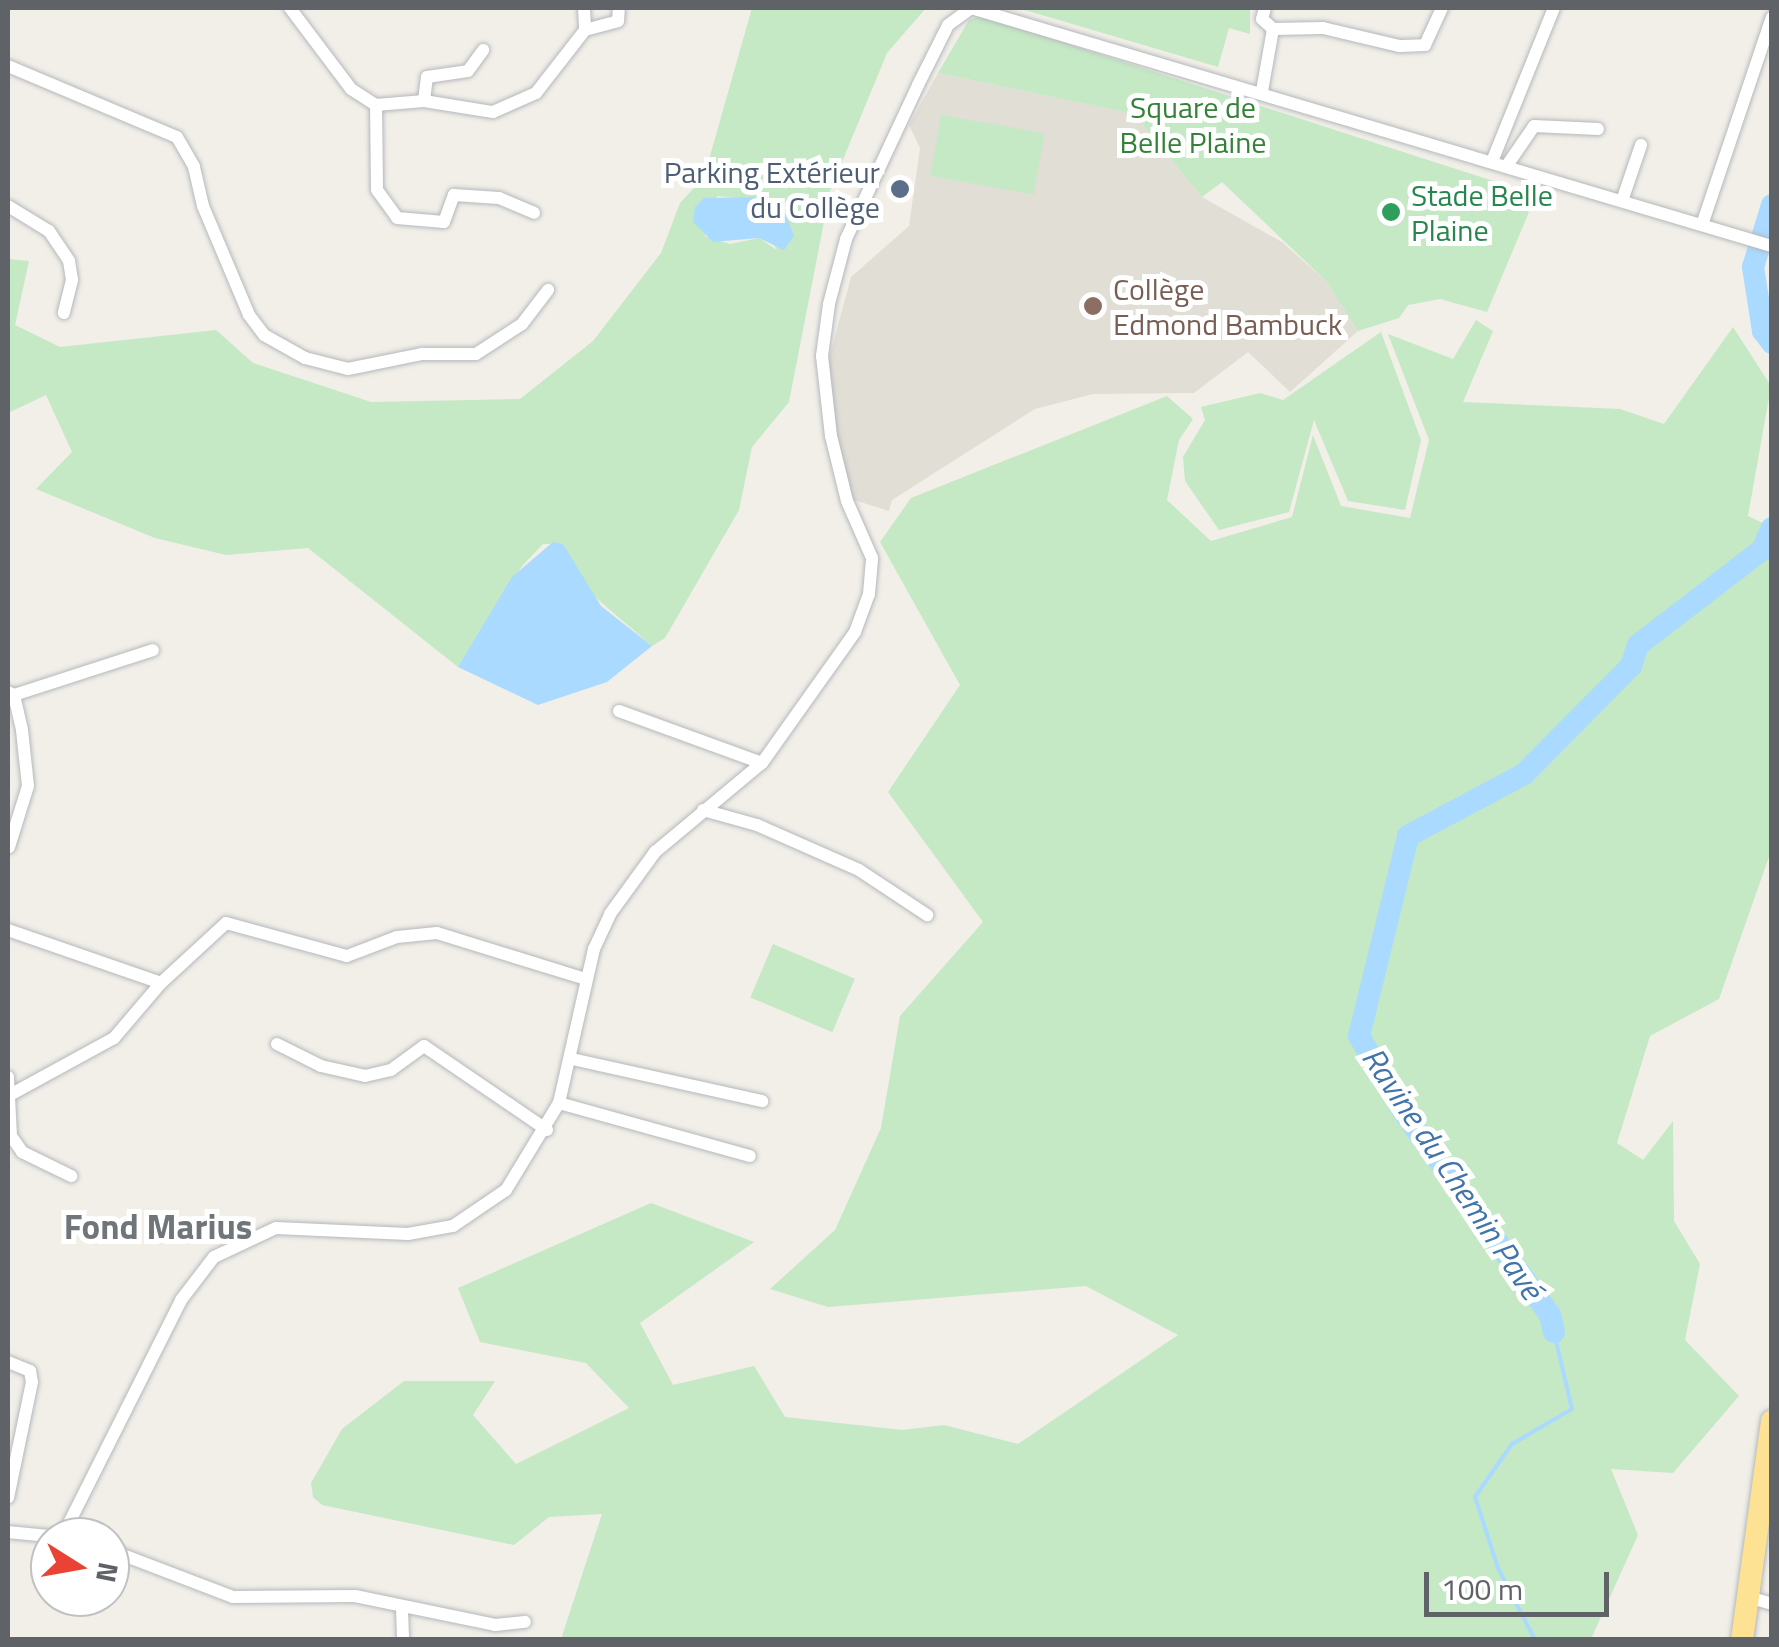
<!DOCTYPE html>
<meta charset="utf-8">
<style>
body{margin:0}
#map{position:relative;width:1779px;height:1647px;overflow:hidden;background:#f1efe8;font-family:"Titillium Web",sans-serif}
div>[style]{position:absolute}
.education>*{inset:0;background:#e1ded6}
.green>*{inset:0;background:#c5e8c5;transform-origin:0 0}
.water>*{inset:0;background:#aadaff}
.stream>*{height:4px;margin:-2px;padding:0 2px;transform-origin:2px;border-radius:2px;background:#aadaff}
.river>*{height:22px;margin:-11px;padding:0 11px;transform-origin:11px;border-radius:11px;background:#aadaff}
.roads{filter:drop-shadow(0 0 2px #b5b8bc) drop-shadow(0 0 2px #b5b8bc)}
.street>*{height:12px;margin:-6px;padding:0 6px;transform-origin:6px;border-radius:6px;background:#fff}
.highway>*{height:22px;margin:-11px;padding:0 11px;transform-origin:11px;border-radius:11px;background:#fde293}
.dots>*{width:28px;height:28px;translate:-50% -50%;box-sizing:border-box;border:5px solid #fff;border-radius:50%}
span{translate:-50% -50%;white-space:nowrap;text-align:center;line-height:1.15;-webkit-text-stroke:10px #fff;paint-order:stroke}
.park-label{font-size:30px;color:#348238}
.service-label{font-size:30px;color:#4e5e75}
.right{translate:-100% -50%;text-align:right}
.leisure-label{font-size:30px;color:#27864d}
.left{translate:0 -50%;text-align:left}
.education-label{font-size:30px;color:#785e54}
.water-label{font-size:32px;color:#4174aa;font-style:italic}
.quarter-label{font-size:35px;color:#70757a;font-weight:700}
.frame{position:absolute;inset:0;border:10px solid #5f6368;pointer-events:none}
.north{position:absolute;left:30px;top:1517px;width:100px;height:100px;box-sizing:border-box;background:#fff;border:2px solid #bfc1c3;border-radius:50%;rotate:101deg;font-size:28px;font-weight:700;line-height:40px;text-align:center;color:#5f6368}
.north::after{content:'';display:block;margin:auto;width:35px;height:45px;background:#ea4335;clip-path:polygon(50% 0,100% 100%,50% 72%,0 100%)}
.scale{position:absolute;left:1424px;top:1572px;width:185px;height:45px;box-sizing:border-box;border:5px solid #5f6368;border-top:0;padding-left:12px;font-size:30px;line-height:35px;white-space:nowrap;color:#5f6368;-webkit-text-stroke:8px #fff;paint-order:stroke}
</style>
<div id="map">
<div class="education">
<i style="clip-path:polygon(938px 73px,1134px 114px,1202px 197px,1282px 242px,1326px 281px,1358px 331px,1290px 392px,1248px 352px,1194px 393px,1093px 394px,1035px 409px,892px 500px,889px 511px,848px 498px,824px 377px,851px 277px,909px 226px,920px 148px,909px 125px)"></i>
</div>
<div class="green">
<i style="clip-path:polygon(evenodd,752px 8px,926px 8px,887px 53px,830px 191px,789px 402px,752px 447px,739px 510px,665px 638px,652px 646px,588px 591px,563px 544px,543px 544px,522px 566px,458px 667px,308px 548px,226px 555px,155px 538px,36px 489px,72px 452px,46px 395px,8px 413px,8px 259px,29px 261px,15px 325px,60px 347px,216px 330px,253px 363px,371px 402px,520px 399px,593px 341px,661px 253px,680px 203px,704px 177px,752px 8px,717px 196px,748px 199px,777px 250px,759px 238px,730px 244px,705px 236px,717px 196px)"></i>
<i style="clip-path:polygon(1018px 8px,1250px 8px,1250px 34px,1229px 28px,1218px 67px)"></i>
<i style="clip-path:polygon(981px 16px,1518px 189px,1515px 204px,1529px 212px,1487px 312px,1440px 299px,1408px 305px,1399px 318px,1358px 331px,1326px 281px,1222px 182px,1202px 197px,1134px 114px,938px 73px,969px 20px)"></i>
<i style="left:941px;top:115px;width:105px;height:62px;rotate:10deg"></i>
<i style="clip-path:polygon(1476px 320px,1493px 331px,1463px 402px,1620px 409px,1664px 424px,1733px 327px,1771px 386px,1748px 516px,1771px 527px,1771px 851px,1719px 999px,1650px 1036px,1617px 1143px,1643px 1160px,1673px 1121px,1674px 1221px,1700px 1264px,1685px 1340px,1739px 1396px,1673px 1473px,1611px 1469px,1638px 1535px,1591px 1639px,561px 1639px,602px 1514px,549px 1517px,514px 1545px,322px 1505px,313px 1497px,311px 1483px,342px 1429px,404px 1381px,495px 1381px,473px 1415px,516px 1464px,629px 1408px,586px 1363px,480px 1342px,458px 1288px,651px 1203px,754px 1242px,640px 1323px,673px 1385px,754px 1366px,785px 1417px,902px 1430px,944px 1425px,1018px 1444px,1178px 1335px,1086px 1286px,828px 1307px,770px 1289px,835px 1230px,881px 1128px,900px 1016px,983px 922px,888px 792px,960px 685px,880px 542px,911px 498px,1167px 396px,1193px 419px,1179px 440px,1167px 500px,1211px 541px,1292px 517px,1313px 435px,1341px 506px,1410px 518px,1429px 440px,1388px 334px,1453px 359px)"></i>
<i style="clip-path:polygon(1381px 332px,1421px 440px,1405px 510px,1348px 501px,1314px 420px,1289px 512px,1219px 530px,1185px 481px,1183px 457px,1205px 420px,1201px 407px,1260px 393px,1283px 400px)"></i>
<i style="left:773px;top:944px;width:89px;height:58px;rotate:23deg"></i>
</div>
<div class="water">
<i style="clip-path:polygon(759px 197px,786px 215px,794px 236px,784px 250px,759px 238px,713px 242px,693px 222px,695px 207px,704px 198px)"></i>
<i style="clip-path:polygon(553px 542px,563px 544px,601px 606px,652px 646px,607px 682px,538px 705px,458px 667px,512px 577px)"></i>
</div>
<div class="stream">
<i style="left:1535px;top:1640px;width:81px;rotate:-117.2deg"></i>
<i style="left:1498px;top:1568px;width:75px;rotate:-107.9deg"></i>
<i style="left:1475px;top:1497px;width:65px;rotate:-55.1deg"></i>
<i style="left:1512px;top:1444px;width:69px;rotate:-30.3deg"></i>
<i style="left:1572px;top:1409px;width:79px;rotate:-103.2deg"></i>
</div>
<div class="river">
<i style="left:1772px;top:205px;width:65px;rotate:107deg"></i>
<i style="left:1753px;top:267px;width:65px;rotate:81.1deg"></i>
<i style="left:1763px;top:331px;width:15px;rotate:53deg"></i>
<i style="left:1554px;top:1332px;width:17px;rotate:-103deg"></i>
<i style="left:1550px;top:1315px;width:251px;rotate:-125.8deg"></i>
<i style="left:1403px;top:1111px;width:87px;rotate:-120.4deg"></i>
<i style="left:1359px;top:1036px;width:206px;rotate:-76.2deg"></i>
<i style="left:1408px;top:836px;width:132px;rotate:-28.1deg"></i>
<i style="left:1524px;top:774px;width:152px;rotate:-45.3deg"></i>
<i style="left:1631px;top:666px;width:22px;rotate:-72deg"></i>
<i style="left:1638px;top:645px;width:156px;rotate:-37.5deg"></i>
<i style="left:1762px;top:550px;width:24px;rotate:-66deg"></i>
</div>
<div class="roads">
<div class="street">
<i style="left:290px;top:8px;width:101px;rotate:53deg"></i>
<i style="left:351px;top:89px;width:30px;rotate:33deg"></i>
<i style="left:376px;top:105px;width:48px;rotate:-4.8deg"></i>
<i style="left:424px;top:101px;width:70px;rotate:9.1deg"></i>
<i style="left:493px;top:112px;width:47px;rotate:-23.8deg"></i>
<i style="left:536px;top:93px;width:80px;rotate:-52.1deg"></i>
<i style="left:585px;top:30px;width:34px;rotate:-15deg"></i>
<i style="left:618px;top:21px;width:13px;rotate:-86deg"></i>
<i style="left:584px;top:8px;width:22px;rotate:87deg"></i>
<i style="left:971px;top:8px;width:836px;rotate:16.55deg"></i>
<i style="left:1265px;top:8px;width:11px;rotate:105deg"></i>
<i style="left:1262px;top:19px;width:15px;rotate:42deg"></i>
<i style="left:1273px;top:29px;width:50px;rotate:-1.1deg"></i>
<i style="left:1323px;top:28px;width:79px;rotate:13.2deg"></i>
<i style="left:1400px;top:46px;width:25px;rotate:-2deg"></i>
<i style="left:1425px;top:45px;width:41px;rotate:-65.3deg"></i>
<i style="left:8px;top:66px;width:183px;rotate:22.8deg"></i>
<i style="left:177px;top:137px;width:34px;rotate:60deg"></i>
<i style="left:194px;top:167px;width:40px;rotate:77deg"></i>
<i style="left:203px;top:206px;width:118px;rotate:67.1deg"></i>
<i style="left:249px;top:315px;width:25px;rotate:53deg"></i>
<i style="left:264px;top:335px;width:47px;rotate:29.3deg"></i>
<i style="left:305px;top:358px;width:44px;rotate:14.3deg"></i>
<i style="left:348px;top:369px;width:76px;rotate:-11.5deg"></i>
<i style="left:422px;top:354px;width:54px"></i>
<i style="left:476px;top:354px;width:55px;rotate:-33.1deg"></i>
<i style="left:522px;top:324px;width:43px;rotate:-52.6deg"></i>
<i style="left:1262px;top:91px;width:63px;rotate:-79.9deg"></i>
<i style="left:424px;top:101px;width:24px;rotate:-83deg"></i>
<i style="left:427px;top:77px;width:41px;rotate:-8.3deg"></i>
<i style="left:468px;top:71px;width:26px;rotate:-54deg"></i>
<i style="left:376px;top:105px;width:85px;rotate:89.3deg"></i>
<i style="left:377px;top:190px;width:34px;rotate:54deg"></i>
<i style="left:397px;top:218px;width:47px;rotate:4.9deg"></i>
<i style="left:444px;top:222px;width:29px;rotate:-70deg"></i>
<i style="left:454px;top:195px;width:45px;rotate:3.8deg"></i>
<i style="left:499px;top:198px;width:38px;rotate:23deg"></i>
<i style="left:1493px;top:159px;width:163px;rotate:-68deg"></i>
<i style="left:1508px;top:164px;width:46px;rotate:-55.6deg"></i>
<i style="left:1534px;top:126px;width:64px;rotate:2.7deg"></i>
<i style="left:1623px;top:198px;width:56px;rotate:-71.2deg"></i>
<i style="left:8px;top:206px;width:48px;rotate:31.4deg"></i>
<i style="left:49px;top:231px;width:36px;rotate:56deg"></i>
<i style="left:69px;top:261px;width:19px;rotate:81deg"></i>
<i style="left:72px;top:280px;width:34px;rotate:104deg"></i>
<i style="left:1703px;top:222px;width:216px;rotate:-71.4deg"></i>
<i style="left:8px;top:692px;width:7px;rotate:27deg"></i>
<i style="left:14px;top:695px;width:36px;rotate:77deg"></i>
<i style="left:22px;top:730px;width:56px;rotate:83.9deg"></i>
<i style="left:28px;top:786px;width:64px;rotate:107.3deg"></i>
<i style="left:14px;top:695px;width:146px;rotate:-17.9deg"></i>
<i style="left:619px;top:711px;width:152px;rotate:20deg"></i>
<i style="left:703px;top:810px;width:56px;rotate:15.5deg"></i>
<i style="left:757px;top:825px;width:111px;rotate:23.8deg"></i>
<i style="left:859px;top:870px;width:82px;rotate:33.5deg"></i>
<i style="left:8px;top:930px;width:162px;rotate:19.1deg"></i>
<i style="left:161px;top:983px;width:88px;rotate:-42.7deg"></i>
<i style="left:226px;top:923px;width:125px;rotate:15.3deg"></i>
<i style="left:347px;top:956px;width:53px;rotate:-20.8deg"></i>
<i style="left:397px;top:937px;width:40px;rotate:-5.7deg"></i>
<i style="left:437px;top:933px;width:156px;rotate:17.2deg"></i>
<i style="left:277px;top:1044px;width:49px;rotate:26.6deg"></i>
<i style="left:321px;top:1066px;width:45px;rotate:12.8deg"></i>
<i style="left:365px;top:1076px;width:27px;rotate:-13deg"></i>
<i style="left:391px;top:1070px;width:41px;rotate:-36deg"></i>
<i style="left:424px;top:1046px;width:149px;rotate:34.3deg"></i>
<i style="left:572px;top:1059px;width:195px;rotate:12.5deg"></i>
<i style="left:8px;top:1077px;width:59px;rotate:87.1deg"></i>
<i style="left:11px;top:1136px;width:19px;rotate:55deg"></i>
<i style="left:22px;top:1152px;width:55px;rotate:26.1deg"></i>
<i style="left:8px;top:1096px;width:121px;rotate:-28.7deg"></i>
<i style="left:114px;top:1038px;width:72px;rotate:-49.5deg"></i>
<i style="left:559px;top:1103px;width:198px;rotate:15.5deg"></i>
<i style="left:8px;top:1362px;width:24px;rotate:22deg"></i>
<i style="left:30px;top:1371px;width:11px;rotate:80deg"></i>
<i style="left:32px;top:1382px;width:118px;rotate:101.7deg"></i>
<i style="left:8px;top:1532px;width:51px;rotate:5.6deg"></i>
<i style="left:62px;top:1537px;width:265px;rotate:-63.3deg"></i>
<i style="left:181px;top:1300px;width:54px;rotate:-52.5deg"></i>
<i style="left:214px;top:1257px;width:68px;rotate:-25.1deg"></i>
<i style="left:276px;top:1228px;width:132px;rotate:2.6deg"></i>
<i style="left:408px;top:1234px;width:46px;rotate:-10.1deg"></i>
<i style="left:453px;top:1226px;width:64px;rotate:-34.2deg"></i>
<i style="left:506px;top:1190px;width:102px;rotate:-58.7deg"></i>
<i style="left:559px;top:1103px;width:158px;rotate:-77.2deg"></i>
<i style="left:594px;top:949px;width:38px;rotate:-65deg"></i>
<i style="left:610px;top:914px;width:77px;rotate:-54deg"></i>
<i style="left:655px;top:852px;width:139px;rotate:-39.8deg"></i>
<i style="left:762px;top:763px;width:161px;rotate:-54.6deg"></i>
<i style="left:855px;top:632px;width:40px;rotate:-69.8deg"></i>
<i style="left:869px;top:594px;width:36px;rotate:-85deg"></i>
<i style="left:872px;top:558px;width:62px;rotate:-113.7deg"></i>
<i style="left:847px;top:501px;width:67px;rotate:-103.8deg"></i>
<i style="left:831px;top:436px;width:81px;rotate:-96.4deg"></i>
<i style="left:822px;top:356px;width:52px;rotate:-82.3deg"></i>
<i style="left:829px;top:304px;width:67px;rotate:-75.3deg"></i>
<i style="left:846px;top:239px;width:170px;rotate:-64.9deg"></i>
<i style="left:918px;top:85px;width:67px;rotate:-63.4deg"></i>
<i style="left:948px;top:25px;width:29px;rotate:-36deg"></i>
<i style="left:110px;top:1550px;width:132px;rotate:20.9deg"></i>
<i style="left:233px;top:1597px;width:122px;rotate:-0.5deg"></i>
<i style="left:355px;top:1596px;width:143px;rotate:11.7deg"></i>
<i style="left:495px;top:1625px;width:30px;rotate:-6deg"></i>
<i style="left:1748px;top:1597px;width:25px;rotate:16deg"></i>
<i style="left:402px;top:1609px;width:31px;rotate:88deg"></i>
</div>
<div class="highway">
<i style="left:1742px;top:1640px;width:221px;rotate:-82.2deg"></i>
</div>
</div>
<div class="dots">
<i style="left:900px;top:189px;background:#5c6f8a"></i>
<i style="left:1391px;top:212px;background:#2e9e5b"></i>
<i style="left:1093px;top:306px;background:#8d6e63"></i>
</div>
<div class="park-label">
<span style="left:1193px;top:124px">Square de<br>Belle Plaine</span>
</div>
<div class="service-label">
<span class="right" style="left:880px;top:189px">Parking Extérieur<br>du Collège</span>
</div>
<div class="leisure-label">
<span class="left" style="left:1411px;top:212px">Stade Belle<br>Plaine</span>
</div>
<div class="education-label">
<span class="left" style="left:1113px;top:306px">Collège<br>Edmond Bambuck</span>
</div>
<div class="water-label">
<span style="left:1453px;top:1173px;rotate:56deg">Ravine du Chemin Pavé</span>
</div>
<div class="quarter-label">
<span style="left:158px;top:1226px">Fond Marius</span>
</div>
<div class="frame"></div>
<div class="north">N</div>
<div class="scale">100 m</div>
</div>
